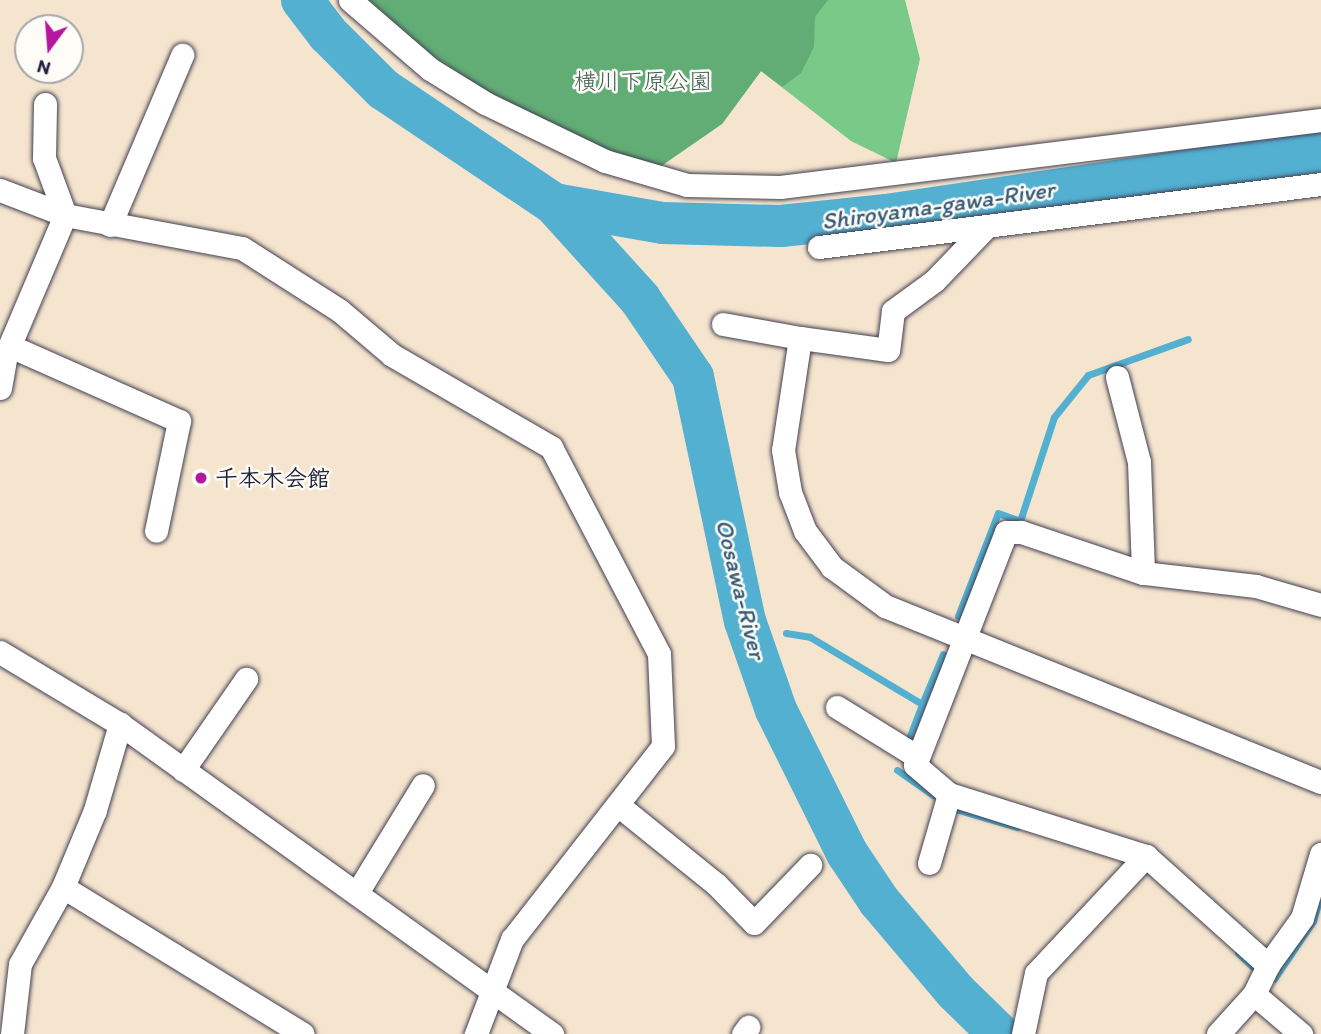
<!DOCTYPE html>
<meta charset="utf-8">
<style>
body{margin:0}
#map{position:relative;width:1321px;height:1034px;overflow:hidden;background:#f5e5ce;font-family:Itim,"Klee One",sans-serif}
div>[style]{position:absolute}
.green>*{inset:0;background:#79c989}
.forest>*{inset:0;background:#62ad75}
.stream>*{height:7px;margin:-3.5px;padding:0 3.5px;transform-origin:3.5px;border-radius:3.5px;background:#53b0d1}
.river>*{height:42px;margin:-21px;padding:0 21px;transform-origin:21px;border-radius:21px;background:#53b0d1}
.roads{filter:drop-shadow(0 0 2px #423f51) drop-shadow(0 0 2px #423f51)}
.minor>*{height:23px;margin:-11.5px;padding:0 11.5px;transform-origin:11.5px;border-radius:11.5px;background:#fff}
.dots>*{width:19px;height:19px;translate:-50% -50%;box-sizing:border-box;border:4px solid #fdfcf7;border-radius:50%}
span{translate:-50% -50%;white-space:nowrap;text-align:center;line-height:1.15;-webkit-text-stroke:5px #fdfcf7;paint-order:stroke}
.park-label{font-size:23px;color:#405c56}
.poi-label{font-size:23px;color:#22223b;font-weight:700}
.left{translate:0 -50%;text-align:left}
.water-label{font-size:24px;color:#365b77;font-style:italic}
.north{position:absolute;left:14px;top:14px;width:70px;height:70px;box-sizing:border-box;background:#fdfcf7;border:2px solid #a5a5ac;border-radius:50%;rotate:196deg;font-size:19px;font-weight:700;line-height:28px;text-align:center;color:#22223b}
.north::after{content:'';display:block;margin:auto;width:24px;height:32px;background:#b5179e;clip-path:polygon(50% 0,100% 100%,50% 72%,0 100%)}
</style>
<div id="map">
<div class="green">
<i style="clip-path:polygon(364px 0,905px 0,920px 59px,896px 163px,851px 141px,761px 71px,722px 124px,602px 151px,533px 120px,428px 58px)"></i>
</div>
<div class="forest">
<i style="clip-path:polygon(370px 0,828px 0,815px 17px,814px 47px,801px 73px,782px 87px,761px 71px,722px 124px,657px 169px,612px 154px,482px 88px,429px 52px)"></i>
</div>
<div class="stream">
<i style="left:958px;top:616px;width:110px;rotate:-68.8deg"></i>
<i style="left:998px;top:513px;width:23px;rotate:20deg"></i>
<i style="left:1020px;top:521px;width:109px;rotate:-71.9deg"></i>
<i style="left:1054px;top:417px;width:54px;rotate:-51deg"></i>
<i style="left:1088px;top:375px;width:106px;rotate:-19.8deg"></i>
<i style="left:748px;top:630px;width:17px;rotate:3deg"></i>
<i style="left:786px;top:633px;width:24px;rotate:9deg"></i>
<i style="left:810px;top:637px;width:131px;rotate:30.9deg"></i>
<i style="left:922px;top:704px;width:54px;rotate:-67.2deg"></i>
<i style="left:908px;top:741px;width:40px;rotate:-69deg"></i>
<i style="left:897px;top:770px;width:44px;rotate:34.8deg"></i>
<i style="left:955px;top:809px;width:65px;rotate:16.2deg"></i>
<i style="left:1238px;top:953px;width:21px;rotate:43deg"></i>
<i style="left:1274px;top:979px;width:70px;rotate:-56.1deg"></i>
<i style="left:1313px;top:921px;width:19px;rotate:-74deg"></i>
</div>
<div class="river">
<i style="left:302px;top:0;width:43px;rotate:52.6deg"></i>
<i style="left:328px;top:34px;width:78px;rotate:45deg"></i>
<i style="left:383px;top:89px;width:206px;rotate:33.9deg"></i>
<i style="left:554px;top:204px;width:111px;rotate:9.9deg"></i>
<i style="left:663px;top:223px;width:118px;rotate:1.5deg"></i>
<i style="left:781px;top:226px;width:106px;rotate:-6deg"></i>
<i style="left:886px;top:215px;width:440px;rotate:-8.4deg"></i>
<i style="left:554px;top:204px;width:128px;rotate:47.8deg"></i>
<i style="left:640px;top:299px;width:94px;rotate:55.8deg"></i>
<i style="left:693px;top:377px;width:249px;rotate:78deg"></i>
<i style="left:745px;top:621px;width:94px;rotate:70.8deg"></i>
<i style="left:776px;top:710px;width:160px;rotate:63.6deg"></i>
<i style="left:847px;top:853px;width:58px;rotate:56.3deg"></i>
<i style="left:879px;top:901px;width:119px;rotate:49.8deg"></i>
<i style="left:956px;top:992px;width:60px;rotate:44.3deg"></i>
</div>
<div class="roads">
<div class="minor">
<i style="left:350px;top:0;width:106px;rotate:40.8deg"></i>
<i style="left:430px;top:69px;width:65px;rotate:31.7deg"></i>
<i style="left:485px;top:103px;width:133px;rotate:25.8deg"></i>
<i style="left:605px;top:161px;width:85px;rotate:16.3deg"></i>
<i style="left:687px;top:185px;width:93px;rotate:1.2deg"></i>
<i style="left:780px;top:187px;width:545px;rotate:-7.06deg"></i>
<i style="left:0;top:190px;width:70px;rotate:21deg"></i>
<i style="left:65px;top:215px;width:180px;rotate:10.6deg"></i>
<i style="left:242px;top:248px;width:115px;rotate:32.6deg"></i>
<i style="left:339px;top:310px;width:70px;rotate:40.3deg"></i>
<i style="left:392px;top:355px;width:184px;rotate:30.1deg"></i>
<i style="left:551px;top:447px;width:233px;rotate:62.4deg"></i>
<i style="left:659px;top:654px;width:92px;rotate:87.5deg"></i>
<i style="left:663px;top:746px;width:245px;rotate:128deg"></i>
<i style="left:512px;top:939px;width:102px;rotate:110.8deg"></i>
<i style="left:110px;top:225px;width:185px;rotate:-67deg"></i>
<i style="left:987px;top:226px;width:76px;rotate:133.9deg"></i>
<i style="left:934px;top:281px;width:51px;rotate:143.8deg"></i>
<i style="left:893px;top:311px;width:39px;rotate:97deg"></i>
<i style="left:888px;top:350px;width:89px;rotate:-172.2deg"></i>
<i style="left:800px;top:338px;width:113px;rotate:98.6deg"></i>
<i style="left:783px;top:450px;width:43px;rotate:80.5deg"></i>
<i style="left:790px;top:492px;width:42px;rotate:69deg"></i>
<i style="left:805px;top:531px;width:45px;rotate:53.1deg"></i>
<i style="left:832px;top:567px;width:66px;rotate:36.3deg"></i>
<i style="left:885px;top:606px;width:470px;rotate:22deg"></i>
<i style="left:819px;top:247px;width:506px;rotate:-7.15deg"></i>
<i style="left:723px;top:324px;width:78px;rotate:10.3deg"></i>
<i style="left:10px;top:346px;width:185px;rotate:23.9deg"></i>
<i style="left:179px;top:421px;width:112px;rotate:101.8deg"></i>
<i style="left:1117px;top:377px;width:88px;rotate:75.5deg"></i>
<i style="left:1139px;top:462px;width:111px;rotate:87.9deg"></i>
<i style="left:0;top:388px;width:35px;rotate:-80deg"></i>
<i style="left:6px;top:354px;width:151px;rotate:-67deg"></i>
<i style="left:65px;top:215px;width:61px;rotate:-110.2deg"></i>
<i style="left:44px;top:158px;width:54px;rotate:-88.9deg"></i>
<i style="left:1321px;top:605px;width:68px;rotate:-163.7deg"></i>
<i style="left:1256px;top:586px;width:114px;rotate:-173.4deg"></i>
<i style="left:1143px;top:573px;width:129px;rotate:-161.4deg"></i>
<i style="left:1021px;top:532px;width:15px;rotate:180deg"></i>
<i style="left:1006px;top:532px;width:250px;rotate:111.3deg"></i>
<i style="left:915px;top:765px;width:45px;rotate:40.5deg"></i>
<i style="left:949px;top:794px;width:207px;rotate:17.5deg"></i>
<i style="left:1146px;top:856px;width:164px;rotate:41.8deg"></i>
<i style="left:1268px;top:965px;width:58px;rotate:-54.1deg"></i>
<i style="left:1302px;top:918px;width:67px;rotate:-73.5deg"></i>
<i style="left:0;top:652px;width:140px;rotate:31deg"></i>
<i style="left:120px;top:724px;width:532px;rotate:35.66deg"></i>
<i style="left:837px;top:707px;width:93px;rotate:31.8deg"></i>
<i style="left:183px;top:770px;width:111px;rotate:-55.3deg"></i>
<i style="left:618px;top:805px;width:126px;rotate:38.9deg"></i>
<i style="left:716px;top:884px;width:54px;rotate:45.7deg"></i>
<i style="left:754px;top:923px;width:81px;rotate:-46deg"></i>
<i style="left:929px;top:863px;width:72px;rotate:-73.8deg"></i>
<i style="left:63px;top:887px;width:281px;rotate:31.5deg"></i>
<i style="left:358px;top:891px;width:124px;rotate:-58.5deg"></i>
<i style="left:1254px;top:994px;width:62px;rotate:40.4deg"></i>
<i style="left:12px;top:1034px;width:70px;rotate:-83.5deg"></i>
<i style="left:20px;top:964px;width:88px;rotate:-60.8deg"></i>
<i style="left:63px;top:887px;width:83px;rotate:-67.4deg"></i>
<i style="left:95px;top:810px;width:90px;rotate:-73.8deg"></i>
<i style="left:743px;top:1034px;width:9px;rotate:-54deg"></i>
<i style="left:1023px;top:1034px;width:62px;rotate:-78deg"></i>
<i style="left:1036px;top:973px;width:161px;rotate:-46.8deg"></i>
<i style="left:1218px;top:1034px;width:54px;rotate:-48deg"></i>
<i style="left:1254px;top:994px;width:32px;rotate:-64deg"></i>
</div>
</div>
<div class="dots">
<i style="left:201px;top:478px;background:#b5179e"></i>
</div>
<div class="park-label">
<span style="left:643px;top:81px">横川下原公園</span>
</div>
<div class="poi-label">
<span class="left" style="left:215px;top:478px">千本木会館</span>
</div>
<div class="water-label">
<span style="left:938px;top:205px;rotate:-8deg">Shiroyama-gawa-River</span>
<span style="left:741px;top:589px;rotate:76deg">Oosawa-River</span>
</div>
<div class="north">N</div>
</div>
